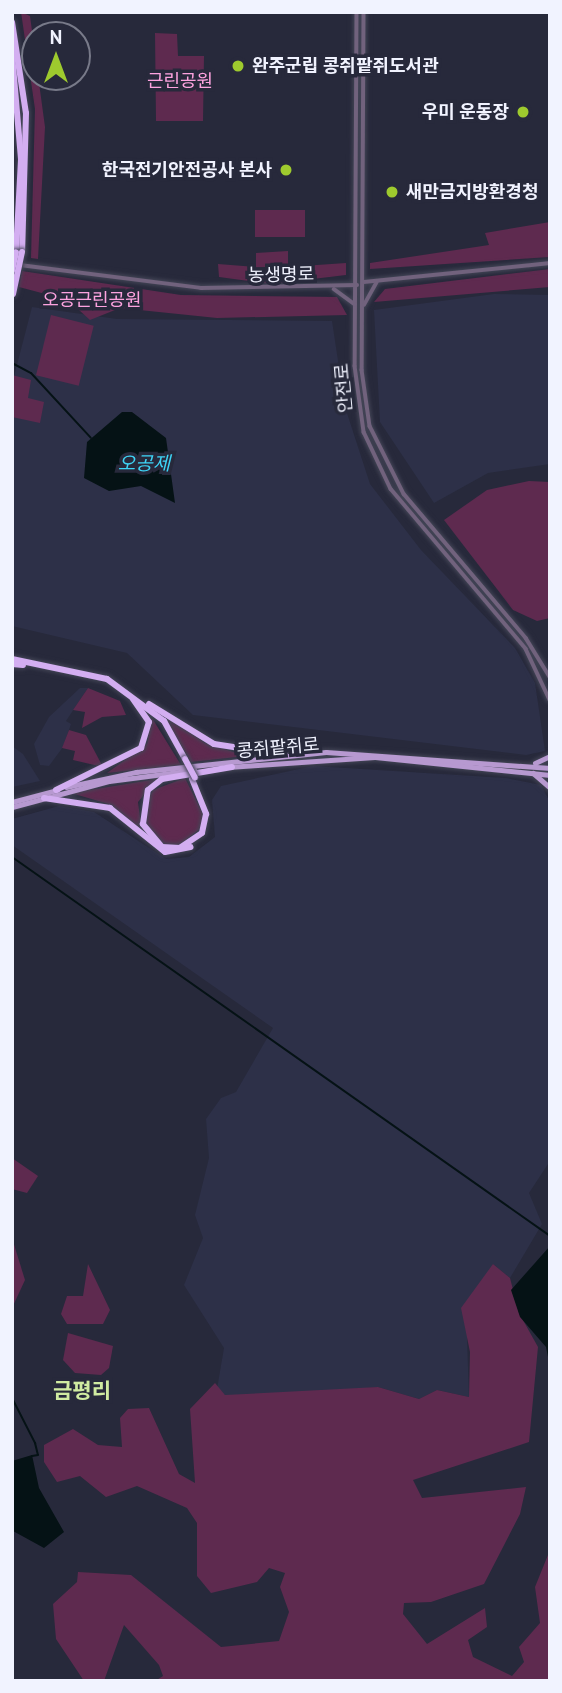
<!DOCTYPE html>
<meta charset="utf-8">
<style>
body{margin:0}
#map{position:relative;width:562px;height:1693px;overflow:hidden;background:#27293b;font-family:"PT Sans","Noto Sans KR",sans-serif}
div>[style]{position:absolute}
.built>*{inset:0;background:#2d3048}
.green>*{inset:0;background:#5e2a4f;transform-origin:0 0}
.water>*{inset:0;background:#051215}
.stream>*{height:2px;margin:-1px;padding:0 1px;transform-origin:1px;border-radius:1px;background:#051215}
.roads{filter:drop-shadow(0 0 2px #434556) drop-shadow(0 0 2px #434556)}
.minor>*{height:3.5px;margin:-1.75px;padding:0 1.75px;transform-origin:1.75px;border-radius:1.75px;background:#71627d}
.major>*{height:5px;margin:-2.5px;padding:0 2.5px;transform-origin:2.5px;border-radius:2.5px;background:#b799d0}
.highway>*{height:6px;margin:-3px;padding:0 3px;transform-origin:3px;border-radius:3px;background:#d3aef1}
.bridges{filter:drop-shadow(0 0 2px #434556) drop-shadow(0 0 2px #434556)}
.highway-bridge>*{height:6px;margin:-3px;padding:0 3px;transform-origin:3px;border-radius:3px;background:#d3aef1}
.dots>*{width:19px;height:19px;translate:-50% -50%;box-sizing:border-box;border:4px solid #27293b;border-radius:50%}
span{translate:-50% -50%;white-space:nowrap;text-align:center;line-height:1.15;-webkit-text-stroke:7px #27293b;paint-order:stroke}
.poi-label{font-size:18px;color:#f1f3ff;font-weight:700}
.left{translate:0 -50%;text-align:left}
.right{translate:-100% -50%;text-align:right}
.park-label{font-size:18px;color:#fda3df}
.street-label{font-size:18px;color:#f1f3ff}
.water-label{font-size:19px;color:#3ed4f6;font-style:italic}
.quarter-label{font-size:21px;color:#d0eba1;font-weight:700}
.frame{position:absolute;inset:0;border:14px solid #f1f3ff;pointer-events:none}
.north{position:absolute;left:21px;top:21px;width:70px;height:70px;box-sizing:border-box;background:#27293b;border:2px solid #787a89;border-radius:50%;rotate:0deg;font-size:19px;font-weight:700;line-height:28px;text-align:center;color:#f1f3ff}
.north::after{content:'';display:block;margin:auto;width:24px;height:32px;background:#9eca2e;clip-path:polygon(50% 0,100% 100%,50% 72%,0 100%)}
</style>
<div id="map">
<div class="built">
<i style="clip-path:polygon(494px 294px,550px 295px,550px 464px,488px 473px,434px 503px,380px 422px,374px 310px)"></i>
<i style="clip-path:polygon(32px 307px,117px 319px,332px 321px,345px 407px,370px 484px,421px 550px,515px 648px,535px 683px,545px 751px,526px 755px,193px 715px,127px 653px,12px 626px,12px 384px)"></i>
<i style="clip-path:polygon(80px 688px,88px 688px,66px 721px,71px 724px,63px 747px,49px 766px,40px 765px,34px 744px,49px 717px)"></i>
<i style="clip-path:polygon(12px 746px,23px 754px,40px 781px,12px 787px)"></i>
<i style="clip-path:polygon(313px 766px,506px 778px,541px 785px,550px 802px,550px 1161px,529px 1193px,542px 1224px,510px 1278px,493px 1264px,467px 1338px,469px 1397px,437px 1390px,419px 1399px,378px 1387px,286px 1395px,225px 1395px,217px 1389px,224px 1348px,184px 1285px,203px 1238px,195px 1215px,209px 1158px,206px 1119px,221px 1098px,236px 1092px,273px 1028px,12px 845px,12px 819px,59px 806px,94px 812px,166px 859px,189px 857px,215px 837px,212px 800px,221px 786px)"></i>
</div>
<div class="green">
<i style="clip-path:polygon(21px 12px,30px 16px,45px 127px,38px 259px,31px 258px,35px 109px)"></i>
<i style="clip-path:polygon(155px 33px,177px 34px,178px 56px,204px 56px,203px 121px,156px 121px)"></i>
<i style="left:255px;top:210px;width:50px;height:27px"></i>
<i style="clip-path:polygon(550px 222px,550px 257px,370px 269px,370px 263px,489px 245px,485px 233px)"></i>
<i style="clip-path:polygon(288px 251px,288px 267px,346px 263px,346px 275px,271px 284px,219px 277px,218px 264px,256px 267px,256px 253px)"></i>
<i style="clip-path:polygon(550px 269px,550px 287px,374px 302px,385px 289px)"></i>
<i style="clip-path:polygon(22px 271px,181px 295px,337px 297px,347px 315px,217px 318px,120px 308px,90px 320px,68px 300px,19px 287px)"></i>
<i style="left:51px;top:315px;width:44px;height:62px;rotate:14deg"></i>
<i style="clip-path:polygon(12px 375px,31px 380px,28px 398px,44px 402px,40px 423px,12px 417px)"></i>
<i style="clip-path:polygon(529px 481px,550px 482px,550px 618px,537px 621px,513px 610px,444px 520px,487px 490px)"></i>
<i style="clip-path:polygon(88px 688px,120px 701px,126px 715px,102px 717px,82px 728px,85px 712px,73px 710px)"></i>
<i style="clip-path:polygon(163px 715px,205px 743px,246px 756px,191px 762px)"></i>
<i style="clip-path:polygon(152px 718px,181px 765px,107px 773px,147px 744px)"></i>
<i style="clip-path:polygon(69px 730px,86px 735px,103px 767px,73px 760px,75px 751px,62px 748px)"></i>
<i style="clip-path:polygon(185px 778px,203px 814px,201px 828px,178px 846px,160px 844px,147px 829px,144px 808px,153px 790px)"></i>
<i style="clip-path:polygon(157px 779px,138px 802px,142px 833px,112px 805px,71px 793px)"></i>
<i style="clip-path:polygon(12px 1158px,38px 1176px,27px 1193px,12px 1189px)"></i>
<i style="clip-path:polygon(12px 1238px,25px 1280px,12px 1308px)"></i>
<i style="clip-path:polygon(88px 1264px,110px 1310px,103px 1324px,67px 1324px,61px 1314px,67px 1296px,83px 1296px)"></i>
<i style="clip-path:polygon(493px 1264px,510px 1278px,519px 1313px,538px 1347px,529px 1442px,413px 1480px,422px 1498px,526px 1487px,520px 1514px,484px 1584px,431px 1602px,404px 1603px,403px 1614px,427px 1644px,485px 1608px,487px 1627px,468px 1640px,473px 1657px,512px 1676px,524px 1662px,519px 1647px,540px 1623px,535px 1587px,550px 1550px,550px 1681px,155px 1681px,163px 1676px,159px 1665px,124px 1625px,104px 1681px,84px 1681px,56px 1639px,53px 1604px,77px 1582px,78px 1572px,131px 1575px,221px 1647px,279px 1641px,289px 1612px,280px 1587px,285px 1573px,269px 1568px,257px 1582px,211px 1593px,197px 1576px,197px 1523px,187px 1508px,137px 1486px,106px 1497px,80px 1476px,57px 1482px,44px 1462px,44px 1445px,73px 1429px,98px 1445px,122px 1447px,120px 1418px,128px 1409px,149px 1408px,179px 1474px,195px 1483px,190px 1409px,215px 1383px,225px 1395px,378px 1387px,419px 1399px,437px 1390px,469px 1397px,470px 1352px,461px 1308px)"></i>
<i style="clip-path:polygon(68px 1333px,113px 1346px,109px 1368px,101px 1375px,75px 1373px,63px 1360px)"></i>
</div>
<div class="water">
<i style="clip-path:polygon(122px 412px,132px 412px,166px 438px,175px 503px,141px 486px,109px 491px,84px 478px,87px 442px)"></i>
<i style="clip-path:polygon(550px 1246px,550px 1367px,546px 1347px,520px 1317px,511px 1290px)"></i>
<i style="clip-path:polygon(32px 1455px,39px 1488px,64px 1532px,44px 1548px,13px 1531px,12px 1461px)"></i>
</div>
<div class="stream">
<i style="left:12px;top:363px;width:21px;rotate:28deg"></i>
<i style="left:31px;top:373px;width:88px;rotate:47.3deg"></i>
<i style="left:12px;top:857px;width:658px;rotate:35.16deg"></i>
<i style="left:12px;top:1398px;width:51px;rotate:62.9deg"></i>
<i style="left:35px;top:1443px;width:12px;rotate:76deg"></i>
<i style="left:38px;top:1455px;width:6px;rotate:171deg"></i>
</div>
<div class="roads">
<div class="minor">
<i style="left:357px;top:12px;width:354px;rotate:90.3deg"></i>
<i style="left:355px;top:366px;width:67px;rotate:82.2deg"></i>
<i style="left:364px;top:432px;width:63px;rotate:64.7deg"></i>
<i style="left:391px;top:489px;width:209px;rotate:49.8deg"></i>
<i style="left:526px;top:649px;width:56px;rotate:64.8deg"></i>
<i style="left:364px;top:12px;width:358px;rotate:90.3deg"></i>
<i style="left:362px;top:370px;width:57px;rotate:81.9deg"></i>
<i style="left:370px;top:426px;width:76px;rotate:63.4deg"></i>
<i style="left:404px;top:494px;width:189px;rotate:49.7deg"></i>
<i style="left:526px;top:638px;width:46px;rotate:58.4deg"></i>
<i style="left:20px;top:265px;width:182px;rotate:7.2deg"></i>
<i style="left:201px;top:288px;width:156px;rotate:-1.1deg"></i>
<i style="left:364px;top:282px;width:187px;rotate:-5.8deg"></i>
<i style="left:334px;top:289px;width:26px;rotate:36deg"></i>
<i style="left:364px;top:305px;width:26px;rotate:-61deg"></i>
</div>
<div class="major">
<i style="left:535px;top:763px;width:17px;rotate:-25deg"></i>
<i style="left:228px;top:767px;width:147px;rotate:-3.9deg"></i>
<i style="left:375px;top:757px;width:176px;rotate:5.9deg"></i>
<i style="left:533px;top:773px;width:23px;rotate:41deg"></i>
<i style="left:66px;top:787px;width:72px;rotate:-12.1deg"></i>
<i style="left:136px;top:772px;width:191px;rotate:-6deg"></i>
<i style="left:326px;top:752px;width:225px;rotate:4.1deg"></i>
<i style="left:12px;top:802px;width:47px;rotate:-14.9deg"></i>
<i style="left:12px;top:807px;width:100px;rotate:-15deg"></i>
<i style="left:109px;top:781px;width:86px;rotate:-7.4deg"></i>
</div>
<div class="highway">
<i style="left:12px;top:22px;width:92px;rotate:81.3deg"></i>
<i style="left:26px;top:113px;width:139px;rotate:91.6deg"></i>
<i style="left:12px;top:54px;width:106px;rotate:85.1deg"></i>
<i style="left:21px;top:160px;width:92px;rotate:93.1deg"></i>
<i style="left:12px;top:659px;width:97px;rotate:11.9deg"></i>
<i style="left:107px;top:679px;width:71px;rotate:36.4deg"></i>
<i style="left:164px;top:721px;width:43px;rotate:61.1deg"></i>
<i style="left:12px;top:664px;width:11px;rotate:5deg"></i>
<i style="left:149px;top:704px;width:76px;rotate:31.6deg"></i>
<i style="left:214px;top:744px;width:72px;rotate:8.8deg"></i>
<i style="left:192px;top:779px;width:38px;rotate:68deg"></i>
<i style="left:206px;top:814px;width:19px;rotate:102deg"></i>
<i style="left:202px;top:833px;width:27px;rotate:146deg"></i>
<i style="left:180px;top:848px;width:18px;rotate:-177deg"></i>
<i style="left:162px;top:847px;width:30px;rotate:-130deg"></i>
<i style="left:143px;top:824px;width:34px;rotate:-82deg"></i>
<i style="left:148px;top:790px;width:18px;rotate:-38deg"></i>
<i style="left:162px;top:779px;width:71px;rotate:-9.7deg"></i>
<i style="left:56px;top:790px;width:95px;rotate:-26.3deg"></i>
<i style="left:141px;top:748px;width:27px;rotate:-73deg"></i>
<i style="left:149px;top:722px;width:28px;rotate:-125deg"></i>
<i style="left:44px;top:798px;width:67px;rotate:8.6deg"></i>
<i style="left:110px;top:808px;width:70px;rotate:38.7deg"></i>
<i style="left:165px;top:852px;width:26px;rotate:-11deg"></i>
</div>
</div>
<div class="bridges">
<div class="highway-bridge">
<i style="left:12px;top:271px;width:19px;rotate:-78deg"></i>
<i style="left:13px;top:294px;width:43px;rotate:-77.9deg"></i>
<i style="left:185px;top:759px;width:21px;rotate:62deg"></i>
</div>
</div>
<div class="dots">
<i style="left:238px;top:66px;background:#9eca2e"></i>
<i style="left:523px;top:112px;background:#9eca2e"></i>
<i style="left:286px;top:170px;background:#9eca2e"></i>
<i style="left:392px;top:192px;background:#9eca2e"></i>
</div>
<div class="poi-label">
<span class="left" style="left:252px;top:66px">완주군립 콩쥐팥쥐도서관</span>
<span class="right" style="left:509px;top:112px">우미 운동장</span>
<span class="right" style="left:272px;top:170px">한국전기안전공사 본사</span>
<span class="left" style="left:406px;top:192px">새만금지방환경청</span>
</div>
<div class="park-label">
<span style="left:180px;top:81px">근린공원</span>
<span style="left:92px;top:300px">오공근린공원</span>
</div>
<div class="street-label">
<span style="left:281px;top:275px;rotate:-1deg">농생명로</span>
<span style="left:344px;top:388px;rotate:-95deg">안전로</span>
<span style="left:278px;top:748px;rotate:-5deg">콩쥐팥쥐로</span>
</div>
<div class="water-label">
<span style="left:144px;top:464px">오공제</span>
</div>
<div class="quarter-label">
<span style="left:82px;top:1391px">금평리</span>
</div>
<div class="frame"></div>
<div class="north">N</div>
</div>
